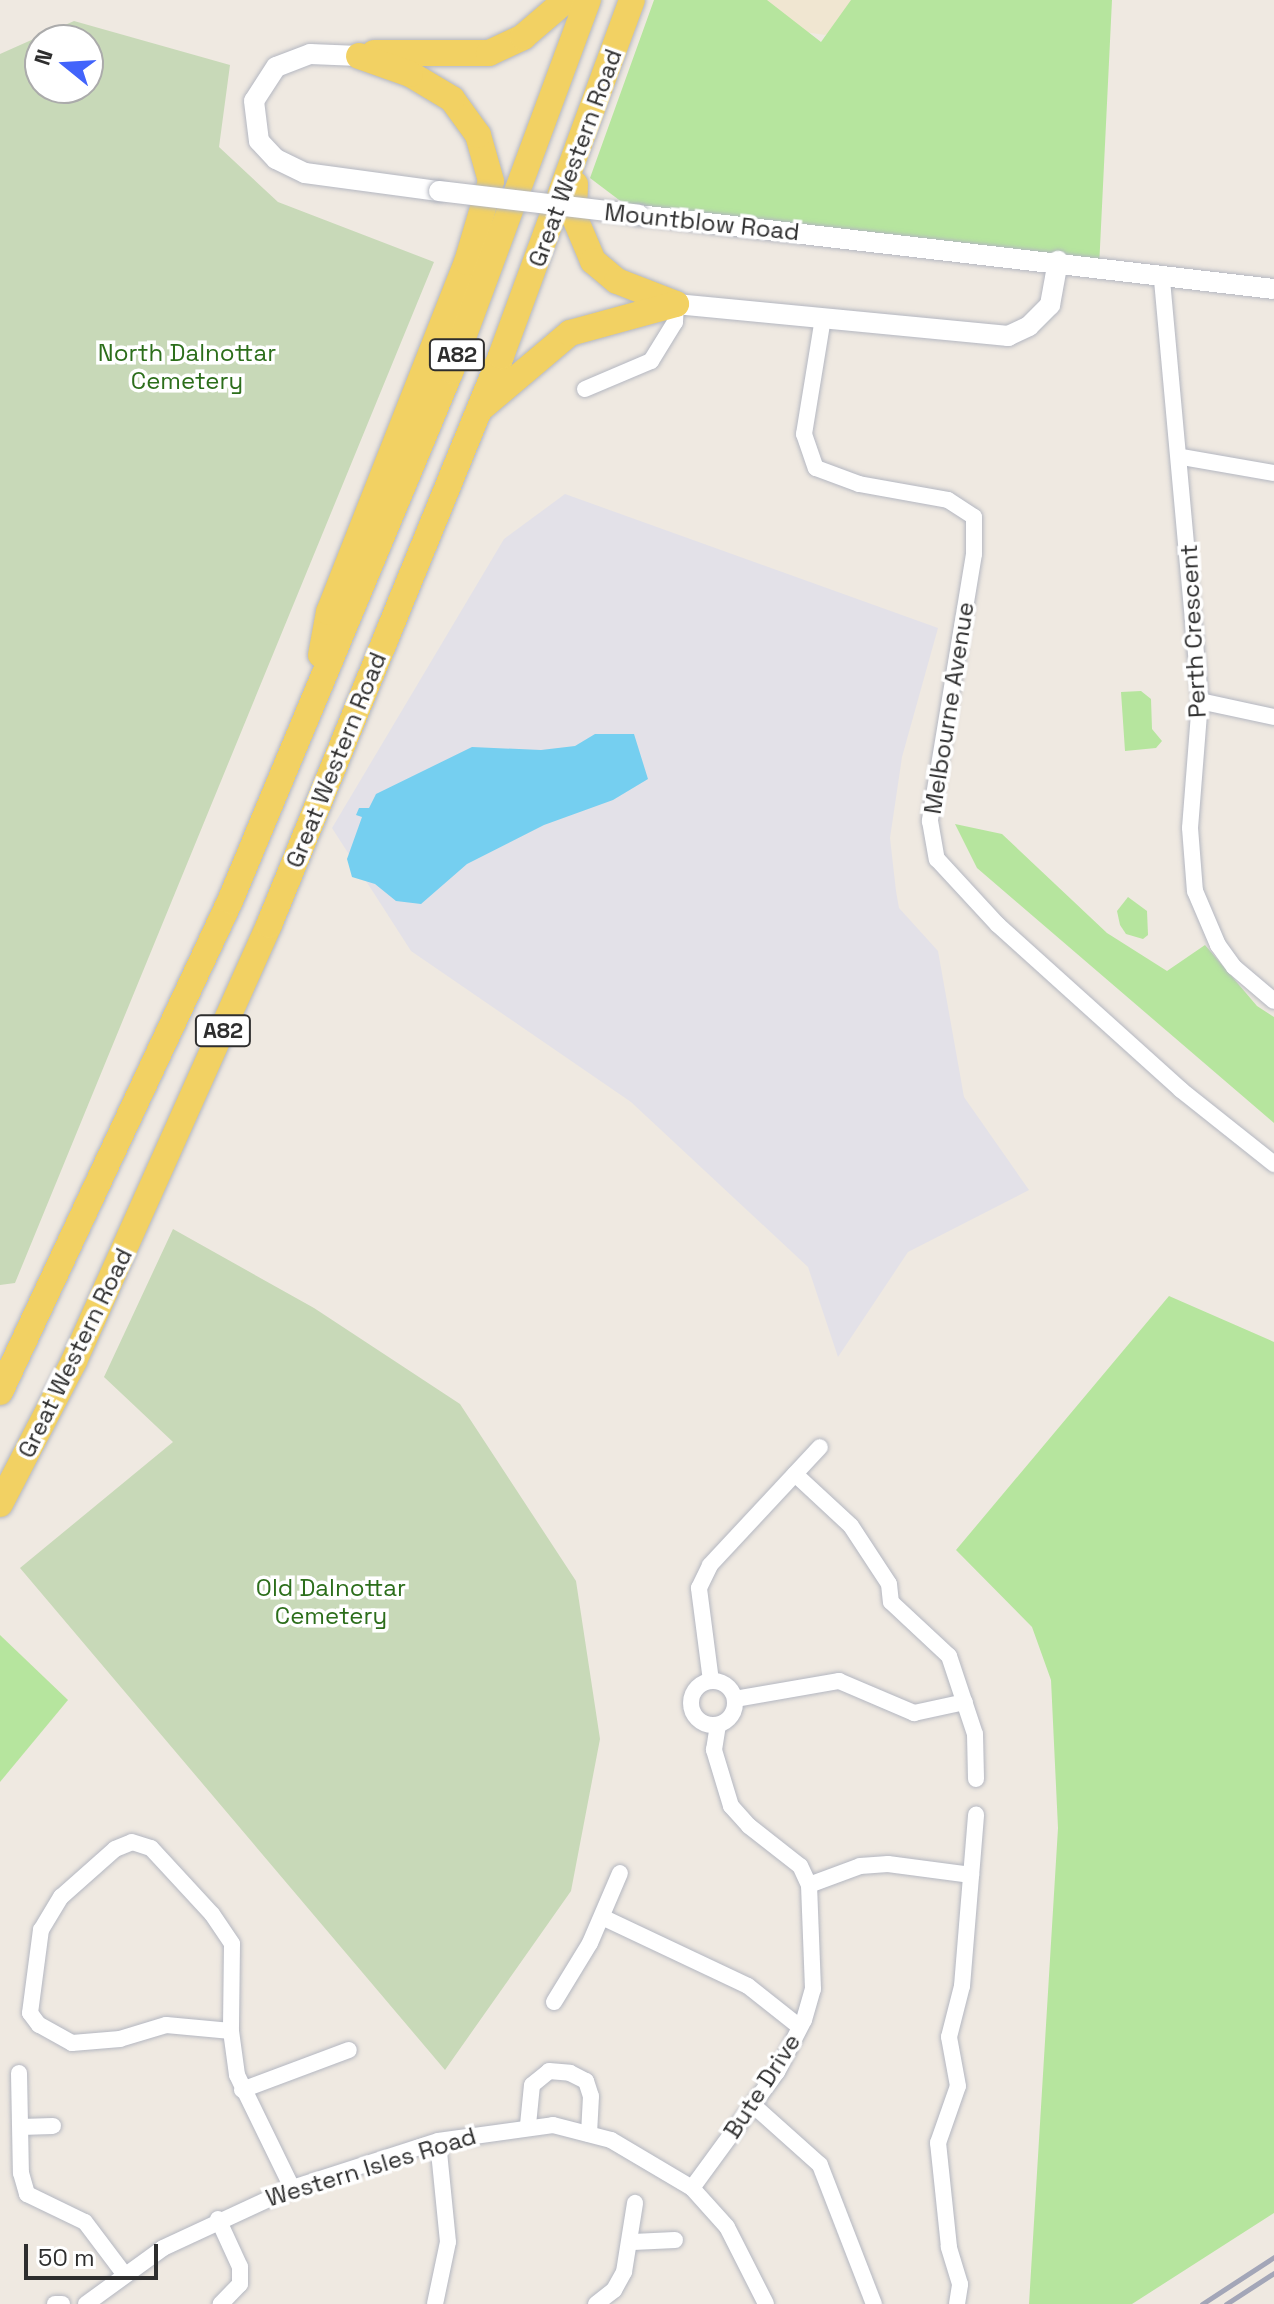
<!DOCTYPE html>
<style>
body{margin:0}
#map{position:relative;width:1274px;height:2304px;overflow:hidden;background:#efe9e1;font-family:"Space Grotesk",sans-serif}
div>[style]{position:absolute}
.industrial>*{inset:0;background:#e3e1e8}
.education>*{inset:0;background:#f0e6d1}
.green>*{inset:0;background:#b6e59e}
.cemetery>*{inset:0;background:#c8d9b8}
.water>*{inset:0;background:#75cff0}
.roads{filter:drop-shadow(0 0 2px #b4b7c1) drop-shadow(0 0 2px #b4b7c1)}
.minor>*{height:16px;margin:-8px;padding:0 8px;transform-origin:8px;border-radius:8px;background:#fff}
.minor>.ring{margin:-8px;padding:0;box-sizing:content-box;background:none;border:16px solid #fff;border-radius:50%}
.tertiary>*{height:20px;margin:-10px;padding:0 10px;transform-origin:10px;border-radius:10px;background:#fff}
.primary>*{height:26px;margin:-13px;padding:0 13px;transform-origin:13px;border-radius:13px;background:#f2d163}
.rail>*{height:5px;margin:-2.5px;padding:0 2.5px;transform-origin:2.5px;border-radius:2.5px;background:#a3a6b8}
.bridges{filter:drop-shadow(0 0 2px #b4b7c1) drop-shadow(0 0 2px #b4b7c1)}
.tertiary-bridge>*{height:20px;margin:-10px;padding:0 10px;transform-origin:10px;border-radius:10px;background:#fff}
span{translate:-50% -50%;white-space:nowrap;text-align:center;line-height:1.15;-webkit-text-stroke:7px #fff;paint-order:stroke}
.shield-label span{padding:2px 6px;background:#fff;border:2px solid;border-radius:6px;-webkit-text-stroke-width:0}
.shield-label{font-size:22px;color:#2e2e2e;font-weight:700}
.street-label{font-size:24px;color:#2e2e2e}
.park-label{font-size:24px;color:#2c6e1b}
.north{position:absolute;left:24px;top:24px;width:80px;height:80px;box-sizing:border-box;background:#fff;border:2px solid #ababab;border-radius:50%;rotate:288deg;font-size:22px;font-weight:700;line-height:32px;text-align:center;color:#2e2e2e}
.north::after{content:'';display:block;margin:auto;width:28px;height:36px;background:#4264fb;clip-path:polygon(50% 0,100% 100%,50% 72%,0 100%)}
.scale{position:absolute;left:24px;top:2244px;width:134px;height:36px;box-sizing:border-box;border:4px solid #2e2e2e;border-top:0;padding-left:10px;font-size:24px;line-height:28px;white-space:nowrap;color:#2e2e2e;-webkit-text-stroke:6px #fff;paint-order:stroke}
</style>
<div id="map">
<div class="industrial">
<i style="clip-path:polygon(565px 494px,938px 628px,902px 757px,890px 838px,896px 891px,899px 908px,938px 951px,964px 1097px,1029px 1190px,908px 1252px,838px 1357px,808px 1267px,631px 1102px,411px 951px,332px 828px,504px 539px)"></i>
</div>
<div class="education">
<i style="clip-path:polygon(766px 0,896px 0,825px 35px,799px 31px)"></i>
</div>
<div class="green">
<i style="clip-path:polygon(654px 0,767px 0,821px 42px,851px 0,1112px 0,1099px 268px,639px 215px,590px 178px)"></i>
<i style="clip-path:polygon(1141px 691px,1151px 699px,1152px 729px,1162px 741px,1156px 748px,1125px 751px,1121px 692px)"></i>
<i style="clip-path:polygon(955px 824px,1002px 834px,1107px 933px,1167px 971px,1205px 945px,1257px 1006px,1274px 1017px,1274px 1123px,977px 868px)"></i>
<i style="clip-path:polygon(1128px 897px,1147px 911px,1148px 935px,1143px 939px,1126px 934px,1120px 925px,1117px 911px)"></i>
<i style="clip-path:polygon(1169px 1296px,1274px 1342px,1274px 2213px,1132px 2304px,1029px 2304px,1058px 1828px,1051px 1680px,1032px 1627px,956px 1550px)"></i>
<i style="clip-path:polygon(0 1635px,68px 1700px,0 1782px)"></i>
</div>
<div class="cemetery">
<i style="clip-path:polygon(evenodd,74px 21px,230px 65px,219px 147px,278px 202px,434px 262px,15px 1283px,0 1285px,0 54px,74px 21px,88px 40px,88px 88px,40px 88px,40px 40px,88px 40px)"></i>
<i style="clip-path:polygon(173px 1229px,314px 1308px,460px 1404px,576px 1581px,600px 1739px,571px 1891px,445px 2070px,20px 1568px,173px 1442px,104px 1377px)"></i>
</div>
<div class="water">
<i style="clip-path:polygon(595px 734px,634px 734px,648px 779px,613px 800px,544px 825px,467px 864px,421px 904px,396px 901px,375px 884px,352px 877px,347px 859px,362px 817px,356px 815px,359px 808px,369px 808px,376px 794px,472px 747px,541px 750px,575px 746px)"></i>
</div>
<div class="roads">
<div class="minor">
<i style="left:1162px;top:280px;width:423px;rotate:84.8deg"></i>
<i style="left:1200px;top:701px;width:127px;rotate:94.5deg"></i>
<i style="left:1190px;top:828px;width:63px;rotate:85.5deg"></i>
<i style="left:1195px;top:891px;width:59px;rotate:66.9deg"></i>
<i style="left:1218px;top:945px;width:27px;rotate:54deg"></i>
<i style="left:1234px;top:967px;width:52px;rotate:40.4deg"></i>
<i style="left:823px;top:318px;width:118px;rotate:99.3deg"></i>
<i style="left:804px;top:434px;width:36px;rotate:71deg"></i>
<i style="left:816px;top:468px;width:46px;rotate:20.4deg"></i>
<i style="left:859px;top:484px;width:90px;rotate:10.2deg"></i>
<i style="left:948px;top:500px;width:31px;rotate:33deg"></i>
<i style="left:974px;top:517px;width:37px;rotate:90deg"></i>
<i style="left:974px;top:554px;width:271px;rotate:99.4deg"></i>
<i style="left:930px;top:821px;width:39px;rotate:80deg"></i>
<i style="left:937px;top:859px;width:90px;rotate:47.3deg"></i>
<i style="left:998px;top:925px;width:246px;rotate:42deg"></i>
<i style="left:1181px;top:1090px;width:119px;rotate:38.5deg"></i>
<i style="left:585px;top:389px;width:72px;rotate:-23deg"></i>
<i style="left:651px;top:361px;width:46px;rotate:-58.4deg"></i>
<i style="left:675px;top:322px;width:18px;rotate:-87deg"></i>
<i style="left:1182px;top:457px;width:93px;rotate:9.9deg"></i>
<i style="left:1200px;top:701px;width:76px;rotate:12.2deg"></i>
<i style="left:795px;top:1474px;width:76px;rotate:42.9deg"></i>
<i style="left:851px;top:1526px;width:69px;rotate:56.8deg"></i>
<i style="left:889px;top:1584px;width:18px;rotate:84deg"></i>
<i style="left:891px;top:1602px;width:79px;rotate:43deg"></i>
<i style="left:949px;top:1656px;width:82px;rotate:71.6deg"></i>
<i style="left:975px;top:1734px;width:45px;rotate:88.7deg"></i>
<i class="ring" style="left:691px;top:1681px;width:28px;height:28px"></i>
<i style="left:711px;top:1681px;width:94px;rotate:-97.4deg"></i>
<i style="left:699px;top:1588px;width:25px;rotate:-64deg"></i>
<i style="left:710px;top:1565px;width:161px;rotate:-47deg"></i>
<i style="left:735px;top:1699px;width:106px;rotate:-9.8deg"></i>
<i style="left:839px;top:1681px;width:82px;rotate:23.1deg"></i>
<i style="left:914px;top:1713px;width:52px;rotate:-12.2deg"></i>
<i style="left:809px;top:1885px;width:54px;rotate:-20.4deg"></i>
<i style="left:860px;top:1866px;width:28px;rotate:-4deg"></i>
<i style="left:888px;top:1864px;width:84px;rotate:7.5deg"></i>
<i style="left:602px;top:1917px;width:161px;rotate:25.3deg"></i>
<i style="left:748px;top:1986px;width:66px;rotate:38.3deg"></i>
<i style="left:554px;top:2002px;width:69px;rotate:-58.6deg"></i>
<i style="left:590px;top:1943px;width:76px;rotate:-66.8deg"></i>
<i style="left:231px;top:2031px;width:65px;rotate:-174.7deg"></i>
<i style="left:166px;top:2025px;width:48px;rotate:163.1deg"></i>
<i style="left:120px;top:2039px;width:48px;rotate:175.2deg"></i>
<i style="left:72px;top:2043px;width:38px;rotate:-151deg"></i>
<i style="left:39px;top:2025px;width:15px;rotate:-127deg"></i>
<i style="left:30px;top:2013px;width:84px;rotate:-82.5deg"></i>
<i style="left:41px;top:1930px;width:39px;rotate:-59deg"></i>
<i style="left:61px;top:1897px;width:72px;rotate:-41.6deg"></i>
<i style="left:115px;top:1849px;width:18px;rotate:-22deg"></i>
<i style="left:132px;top:1842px;width:20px;rotate:18deg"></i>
<i style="left:151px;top:1848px;width:90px;rotate:47.3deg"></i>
<i style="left:212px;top:1914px;width:36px;rotate:56deg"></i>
<i style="left:232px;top:1944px;width:87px;rotate:90.7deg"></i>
<i style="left:231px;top:2031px;width:44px;rotate:82.2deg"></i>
<i style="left:237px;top:2075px;width:126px;rotate:64deg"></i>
<i style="left:19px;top:2073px;width:100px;rotate:88.9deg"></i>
<i style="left:21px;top:2173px;width:22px;rotate:74deg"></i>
<i style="left:27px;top:2194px;width:64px;rotate:25.8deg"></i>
<i style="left:85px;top:2222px;width:66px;rotate:53deg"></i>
<i style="left:242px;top:2090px;width:114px;rotate:-20.5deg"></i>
<i style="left:753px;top:2105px;width:90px;rotate:41.8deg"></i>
<i style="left:820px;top:2165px;width:149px;rotate:68.8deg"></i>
<i style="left:528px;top:2125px;width:40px;rotate:-84.3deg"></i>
<i style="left:532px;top:2085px;width:22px;rotate:-39deg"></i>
<i style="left:549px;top:2071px;width:21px;rotate:5deg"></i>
<i style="left:570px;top:2073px;width:18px;rotate:27deg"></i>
<i style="left:586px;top:2081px;width:16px;rotate:72deg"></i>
<i style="left:591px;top:2096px;width:38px;rotate:93deg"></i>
<i style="left:21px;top:2127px;width:32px;rotate:-2deg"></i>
<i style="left:692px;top:2188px;width:144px;rotate:-53.8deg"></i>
<i style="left:777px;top:2072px;width:59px;rotate:-62.6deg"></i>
<i style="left:804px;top:2020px;width:32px;rotate:-74deg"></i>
<i style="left:813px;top:1989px;width:104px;rotate:-92.2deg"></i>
<i style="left:809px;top:1885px;width:21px;rotate:-115deg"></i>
<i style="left:800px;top:1866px;width:65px;rotate:-141.9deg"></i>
<i style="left:749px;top:1826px;width:27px;rotate:-132deg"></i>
<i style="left:731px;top:1806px;width:59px;rotate:-106.9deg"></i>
<i style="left:714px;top:1750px;width:25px;rotate:-81deg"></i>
<i style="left:218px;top:2219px;width:53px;rotate:65.4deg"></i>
<i style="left:240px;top:2267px;width:17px;rotate:90deg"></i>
<i style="left:240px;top:2284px;width:28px;rotate:134deg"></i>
<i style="left:633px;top:2242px;width:42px;rotate:-2.7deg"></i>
<i style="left:55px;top:2304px;width:7px"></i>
<i style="left:86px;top:2304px;width:95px;rotate:-36deg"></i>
<i style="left:163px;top:2248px;width:142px;rotate:-24.9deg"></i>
<i style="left:292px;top:2188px;width:153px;rotate:-17.8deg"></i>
<i style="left:438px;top:2141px;width:116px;rotate:-7.9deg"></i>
<i style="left:553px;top:2125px;width:60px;rotate:14.5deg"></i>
<i style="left:611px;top:2140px;width:94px;rotate:30.7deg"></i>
<i style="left:692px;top:2188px;width:52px;rotate:48.1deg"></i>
<i style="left:727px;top:2227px;width:86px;rotate:63.1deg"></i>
<i style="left:435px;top:2304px;width:63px;rotate:-78.2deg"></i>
<i style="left:448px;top:2242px;width:101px;rotate:-95.7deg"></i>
<i style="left:596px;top:2304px;width:23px;rotate:-38deg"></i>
<i style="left:614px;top:2290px;width:21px;rotate:-61deg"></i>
<i style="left:624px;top:2272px;width:70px;rotate:-80.9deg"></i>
<i style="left:957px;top:2304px;width:20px;rotate:-81deg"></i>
<i style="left:960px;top:2284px;width:39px;rotate:-107deg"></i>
<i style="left:949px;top:2247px;width:105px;rotate:-96deg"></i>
<i style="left:938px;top:2143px;width:60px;rotate:-70.7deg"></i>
<i style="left:958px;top:2086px;width:50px;rotate:-100.4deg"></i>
<i style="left:949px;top:2037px;width:53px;rotate:-75.7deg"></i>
<i style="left:962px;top:1986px;width:172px;rotate:-85.3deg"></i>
</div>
<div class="tertiary">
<i style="left:359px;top:56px;width:49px;rotate:-177.7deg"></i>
<i style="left:310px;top:54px;width:36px;rotate:159deg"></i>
<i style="left:276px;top:67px;width:40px;rotate:122.9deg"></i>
<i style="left:254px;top:101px;width:40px;rotate:82.9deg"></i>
<i style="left:259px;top:141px;width:25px;rotate:47deg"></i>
<i style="left:276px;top:159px;width:32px;rotate:26deg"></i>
<i style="left:305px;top:173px;width:135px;rotate:7.7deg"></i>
<i style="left:639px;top:215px;width:639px;rotate:6.65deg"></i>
<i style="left:676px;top:304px;width:334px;rotate:5.5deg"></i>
<i style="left:1008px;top:336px;width:23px;rotate:-25deg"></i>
<i style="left:1029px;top:326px;width:30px;rotate:-45deg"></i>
<i style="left:1050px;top:305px;width:45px;rotate:-79.7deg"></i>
</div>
<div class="primary">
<i style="left:374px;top:53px;width:115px"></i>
<i style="left:489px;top:53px;width:38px;rotate:-25deg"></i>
<i style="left:523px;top:37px;width:57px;rotate:-40.7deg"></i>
<i style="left:575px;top:184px;width:32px;rotate:92deg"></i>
<i style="left:574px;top:216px;width:49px;rotate:67.1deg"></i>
<i style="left:593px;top:261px;width:31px;rotate:40deg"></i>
<i style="left:617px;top:281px;width:63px;rotate:21.3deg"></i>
<i style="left:480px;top:409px;width:118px;rotate:-40.2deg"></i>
<i style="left:570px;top:333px;width:110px;rotate:-15.3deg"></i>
<i style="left:321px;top:655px;width:44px;rotate:-79.5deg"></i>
<i style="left:329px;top:612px;width:376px;rotate:-68.5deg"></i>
<i style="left:467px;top:262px;width:84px;rotate:-73.5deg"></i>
<i style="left:491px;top:181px;width:48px;rotate:-105.8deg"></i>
<i style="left:478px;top:135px;width:44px;rotate:-125.8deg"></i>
<i style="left:452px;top:99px;width:49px;rotate:-149.2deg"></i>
<i style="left:410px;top:74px;width:54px;rotate:-160.6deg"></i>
<i style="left:0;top:1392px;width:542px;rotate:-64.9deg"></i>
<i style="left:230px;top:901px;width:575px;rotate:-67.4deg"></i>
<i style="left:451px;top:370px;width:395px;rotate:-69.7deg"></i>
<i style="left:0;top:1504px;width:161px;rotate:-62.6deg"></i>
<i style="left:74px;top:1361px;width:478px;rotate:-65.9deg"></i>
<i style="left:269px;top:925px;width:614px;rotate:-67.82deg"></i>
<i style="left:501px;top:356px;width:379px;rotate:-69.8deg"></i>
</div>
</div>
<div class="rail">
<i style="left:1202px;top:2304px;width:86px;rotate:-33.1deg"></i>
<i style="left:1226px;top:2304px;width:57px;rotate:-32.9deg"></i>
</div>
<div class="bridges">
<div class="tertiary-bridge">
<i style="left:439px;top:191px;width:201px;rotate:6.8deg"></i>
</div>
</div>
<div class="shield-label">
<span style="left:457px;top:355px">A82</span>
<span style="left:223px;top:1031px">A82</span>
</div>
<div class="street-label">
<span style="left:575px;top:158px;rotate:-70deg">Great Western Road</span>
<span style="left:702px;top:222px;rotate:6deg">Mountblow Road</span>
<span style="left:1193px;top:631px;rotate:-93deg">Perth Crescent</span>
<span style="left:949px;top:708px;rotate:-81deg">Melbourne Avenue</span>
<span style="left:336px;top:760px;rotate:-68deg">Great Western Road</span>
<span style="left:75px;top:1353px;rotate:-64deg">Great Western Road</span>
<span style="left:762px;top:2086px;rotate:-57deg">Bute Drive</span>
<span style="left:371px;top:2167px;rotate:-17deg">Western Isles Road</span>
</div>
<div class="park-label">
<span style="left:187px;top:367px">North Dalnottar<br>Cemetery</span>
<span style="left:331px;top:1602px">Old Dalnottar<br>Cemetery</span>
</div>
<div class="north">N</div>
<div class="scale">50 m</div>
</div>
